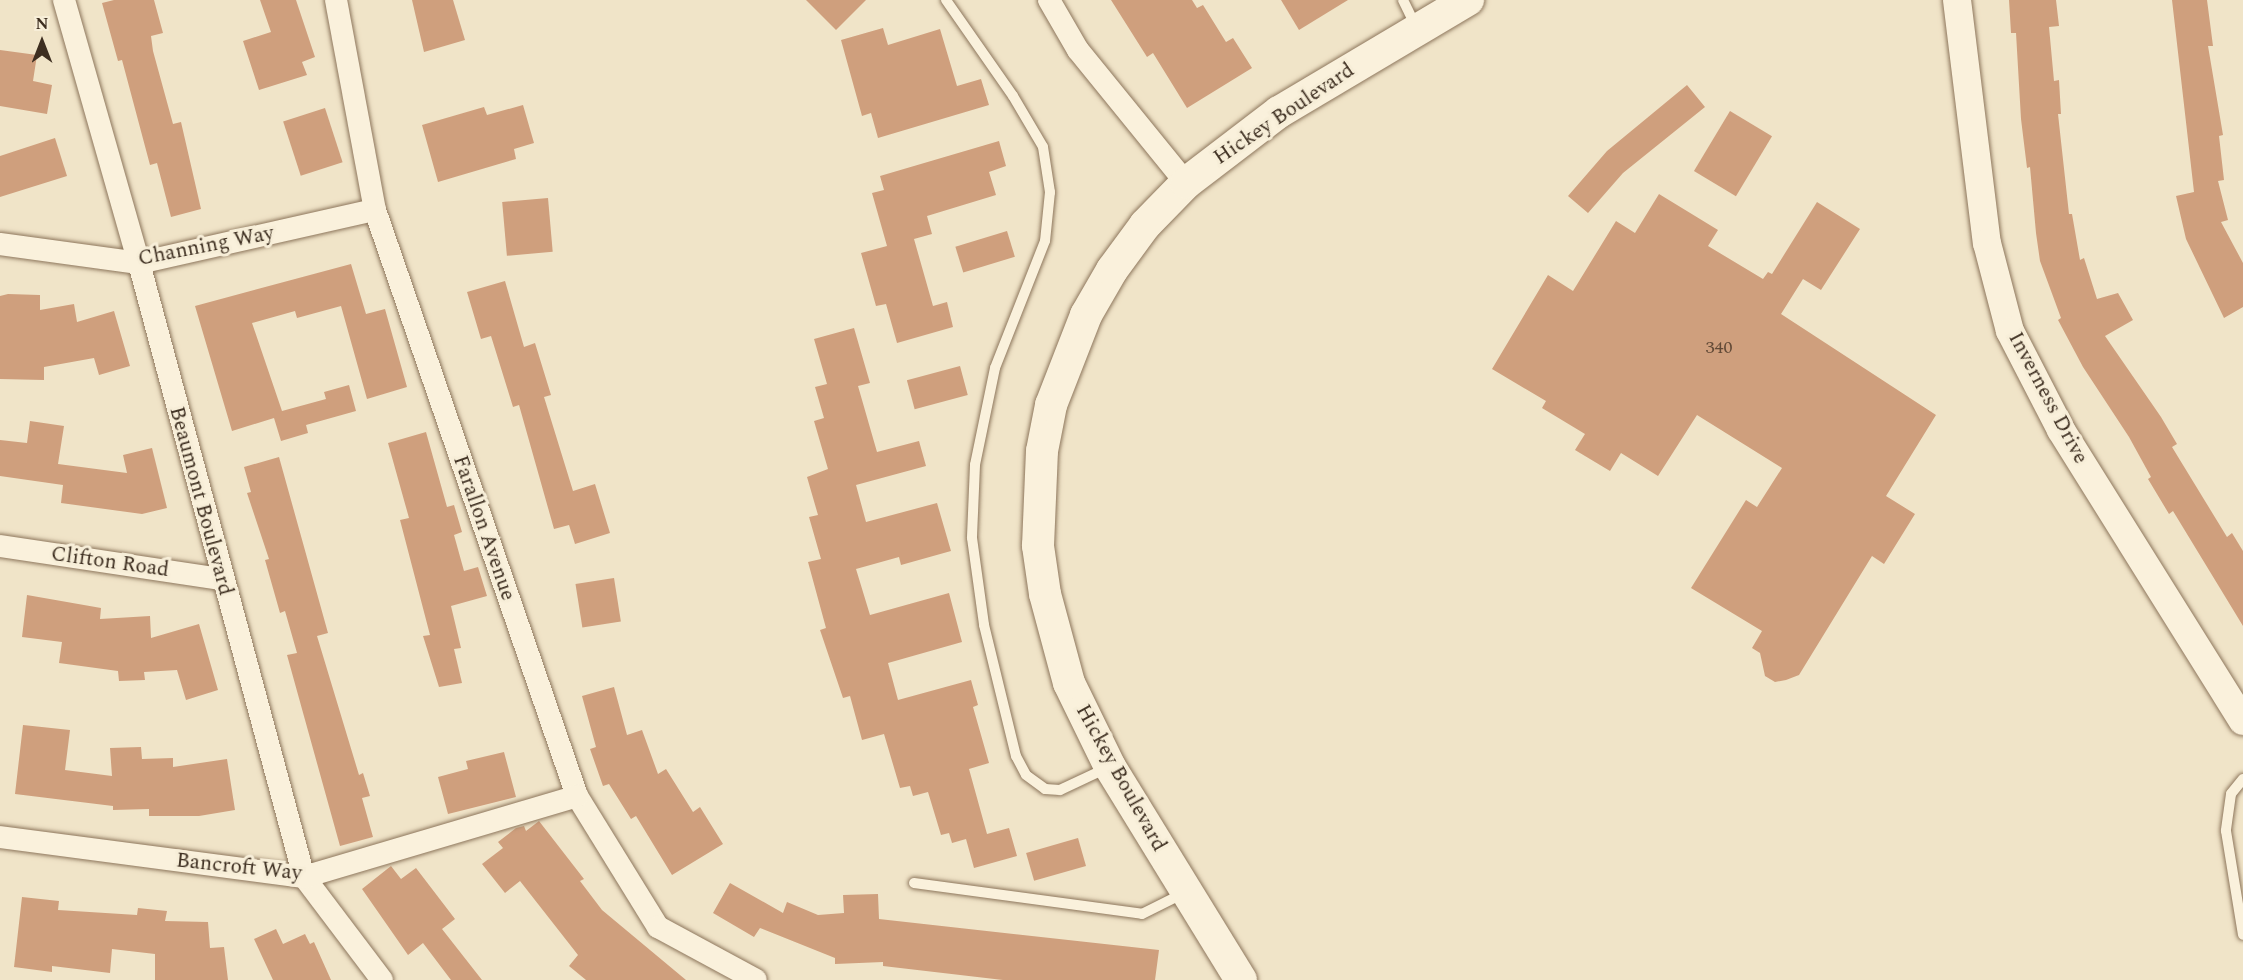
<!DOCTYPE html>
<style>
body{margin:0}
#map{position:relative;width:2243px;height:980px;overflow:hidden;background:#f0e4c8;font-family:Spectral,serif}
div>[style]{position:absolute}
.building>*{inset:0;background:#cf9f7d;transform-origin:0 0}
.roads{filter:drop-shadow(0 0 2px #8d765c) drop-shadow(0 0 2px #8d765c)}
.service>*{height:10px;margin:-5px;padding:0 5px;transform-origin:5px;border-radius:5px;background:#faf1dc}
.minor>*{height:22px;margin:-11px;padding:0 11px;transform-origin:11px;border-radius:11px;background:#faf1dc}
.tertiary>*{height:28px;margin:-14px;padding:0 14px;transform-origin:14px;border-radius:14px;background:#faf1dc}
.secondary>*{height:32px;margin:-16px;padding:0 16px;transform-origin:16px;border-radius:16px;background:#faf1dc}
span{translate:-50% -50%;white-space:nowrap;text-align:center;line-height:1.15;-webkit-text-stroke:6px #f7eed8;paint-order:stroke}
.number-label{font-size:18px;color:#624a37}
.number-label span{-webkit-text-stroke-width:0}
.street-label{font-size:21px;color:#3d2e20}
.north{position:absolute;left:12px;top:12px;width:60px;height:60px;-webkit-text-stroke:4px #f7eed8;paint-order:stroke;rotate:0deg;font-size:16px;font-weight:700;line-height:24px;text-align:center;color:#3d2e20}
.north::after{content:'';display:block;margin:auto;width:21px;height:27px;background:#3d2e20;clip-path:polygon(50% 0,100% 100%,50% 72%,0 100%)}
</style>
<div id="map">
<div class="building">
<i style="clip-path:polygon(114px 0,154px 0,163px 33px,151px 36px,153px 51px,173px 124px,181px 122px,201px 209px,171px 217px,157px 163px,150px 165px,122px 60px,118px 61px,102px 3px)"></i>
<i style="clip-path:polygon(260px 0,296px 0,315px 57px,302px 62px,307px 75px,259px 90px,243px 41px,271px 32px)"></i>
<i style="clip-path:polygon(412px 0,453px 0,465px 40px,424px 52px)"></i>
<i style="clip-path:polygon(806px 0,866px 0,836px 30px)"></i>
<i style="clip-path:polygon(1111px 0,1192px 0,1197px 8px,1203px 5px,1226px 42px,1233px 38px,1252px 68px,1187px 108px,1153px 53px,1147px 57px)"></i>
<i style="clip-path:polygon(1281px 0,1348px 0,1299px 30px)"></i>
<i style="clip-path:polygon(2009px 0,2056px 0,2059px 26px,2049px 27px,2054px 81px,2059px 80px,2061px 114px,2058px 114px,2069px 214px,2072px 214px,2080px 260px,2084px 258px,2097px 299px,2118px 293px,2133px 320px,2105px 336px,2161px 417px,2177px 444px,2172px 447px,2227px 537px,2232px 533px,2243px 551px,2243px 626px,2173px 511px,2169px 514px,2148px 479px,2151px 477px,2129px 437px,2083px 367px,2058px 320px,2061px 318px,2040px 261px,2036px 233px,2030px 167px,2027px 168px,2021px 119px,2016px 33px,2011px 33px)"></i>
<i style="clip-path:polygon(2172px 0,2207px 0,2213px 46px,2208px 46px,2223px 135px,2219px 136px,2224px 180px,2218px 181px,2228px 220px,2221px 222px,2243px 263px,2243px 307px,2224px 318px,2186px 239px,2176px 196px,2194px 192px)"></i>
<i style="clip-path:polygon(883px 28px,888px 45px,940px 29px,957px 86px,981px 79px,989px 105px,878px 138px,871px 113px,862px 116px,841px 40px)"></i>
<i style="clip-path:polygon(0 50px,37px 55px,33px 81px,52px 85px,47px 114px,0 106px)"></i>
<i style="clip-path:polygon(1687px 85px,1705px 107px,1623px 173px,1588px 213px,1568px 196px,1607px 151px)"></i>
<i style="clip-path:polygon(523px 105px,534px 143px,514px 149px,516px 159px,438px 182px,422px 125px,484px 107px,487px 115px)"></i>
<i style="left:325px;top:108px;width:57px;height:44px;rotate:72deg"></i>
<i style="left:1730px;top:111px;width:49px;height:70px;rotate:31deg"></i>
<i style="clip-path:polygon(55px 138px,67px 176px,0 197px,0 156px)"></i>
<i style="clip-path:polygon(999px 141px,1006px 166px,989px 172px,996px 195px,927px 216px,932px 234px,914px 239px,933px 306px,947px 302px,953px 327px,897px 343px,886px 304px,876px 306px,861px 253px,887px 246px,872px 193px,884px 190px,880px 176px)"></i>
<i style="clip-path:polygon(1659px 194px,1718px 230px,1708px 246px,1763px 279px,1768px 272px,1772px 274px,1817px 202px,1860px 229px,1821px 290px,1803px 279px,1781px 314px,1936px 415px,1886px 496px,1915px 514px,1884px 564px,1872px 556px,1799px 675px,1786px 680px,1775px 682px,1765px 676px,1760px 653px,1752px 648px,1762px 631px,1691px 588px,1746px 500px,1757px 507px,1782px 468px,1697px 415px,1658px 476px,1621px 453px,1610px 471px,1575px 450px,1585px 434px,1542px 408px,1546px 401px,1492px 369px,1548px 275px,1573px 291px,1616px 221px,1635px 233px)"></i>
<i style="left:548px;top:198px;width:54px;height:46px;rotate:85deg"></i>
<i style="left:1007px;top:231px;width:27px;height:54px;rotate:73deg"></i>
<i style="clip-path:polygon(351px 264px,366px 314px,385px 309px,407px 387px,367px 399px,341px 306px,297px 318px,295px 311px,252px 323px,282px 411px,326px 399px,324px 392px,349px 385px,356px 411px,306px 425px,308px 433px,281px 441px,274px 418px,232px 431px,195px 306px)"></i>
<i style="clip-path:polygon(505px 281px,524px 347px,535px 343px,551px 395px,544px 397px,573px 491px,595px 484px,610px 533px,575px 544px,569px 525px,554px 529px,519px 405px,513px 407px,491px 336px,481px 339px,467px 292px)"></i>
<i style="clip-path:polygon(8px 294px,40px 295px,40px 310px,74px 304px,77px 322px,114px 311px,130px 366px,99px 375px,94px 358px,44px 367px,44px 380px,0 379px,0 296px)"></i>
<i style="clip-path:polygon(854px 328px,870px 383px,858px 386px,877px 452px,919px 441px,926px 466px,856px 485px,866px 522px,937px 503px,951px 551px,901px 565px,899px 557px,856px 569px,870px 615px,949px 593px,962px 642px,888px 663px,898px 700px,971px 680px,978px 705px,973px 707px,989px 763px,969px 769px,987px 834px,1009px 828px,1017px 856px,974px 868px,966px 839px,952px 843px,949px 833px,941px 835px,928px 792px,913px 796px,910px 786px,900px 788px,884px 734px,862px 740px,850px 696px,843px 698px,820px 630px,826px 628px,808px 562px,821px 559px,809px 517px,818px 515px,807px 477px,828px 469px,814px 421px,824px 418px,815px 387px,827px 384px,814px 339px)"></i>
<i style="left:960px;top:366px;width:30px;height:55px;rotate:75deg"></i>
<i style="clip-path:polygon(30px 421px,64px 426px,58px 464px,127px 473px,123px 455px,152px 448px,167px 508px,142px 514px,61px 503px,63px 485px,0 476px,0 440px,27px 443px)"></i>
<i style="clip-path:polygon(426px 432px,447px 507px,454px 505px,462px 532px,454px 535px,464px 571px,478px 567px,487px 596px,451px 606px,461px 648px,454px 649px,462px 683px,439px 687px,423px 636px,430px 635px,400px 520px,409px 518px,388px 443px)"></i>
<i style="clip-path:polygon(279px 457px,328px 633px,317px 636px,359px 775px,363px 773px,370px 796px,362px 798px,373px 837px,340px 846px,287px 655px,297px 653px,285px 611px,280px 613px,265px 560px,269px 559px,247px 493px,251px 492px,244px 467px)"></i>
<i style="left:614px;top:578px;width:44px;height:39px;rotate:81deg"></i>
<i style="clip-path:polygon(27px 595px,101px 608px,100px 619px,150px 616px,151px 638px,199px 624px,218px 690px,186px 700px,177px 670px,144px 672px,145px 680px,119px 681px,118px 671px,59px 663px,62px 642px,22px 637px)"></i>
<i style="clip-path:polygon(614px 687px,627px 735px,642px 730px,658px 774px,666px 769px,693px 812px,700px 807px,723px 844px,672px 875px,636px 816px,631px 819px,609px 784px,603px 786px,590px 749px,596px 747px,582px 696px)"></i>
<i style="clip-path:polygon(23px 725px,70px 730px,65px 770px,112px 776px,110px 748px,141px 747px,142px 759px,173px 758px,173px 767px,227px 759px,235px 810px,199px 816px,149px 816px,149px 809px,113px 810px,113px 806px,15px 794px)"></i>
<i style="clip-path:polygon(504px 752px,516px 797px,448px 814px,438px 777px,468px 769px,466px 761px)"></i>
<i style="clip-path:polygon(539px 821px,584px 879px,580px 881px,602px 910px,686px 980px,586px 980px,569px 966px,578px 955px,520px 881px,505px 893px,482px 864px,503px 848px,498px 842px,516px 828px,524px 826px,526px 831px)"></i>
<i style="left:1078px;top:838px;width:29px;height:54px;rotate:74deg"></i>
<i style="clip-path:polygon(391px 866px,401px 879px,416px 868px,455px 919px,442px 929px,482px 980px,451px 980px,423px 943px,408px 955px,362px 889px)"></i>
<i style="clip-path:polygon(730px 883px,783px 913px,787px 902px,818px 915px,844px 913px,843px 895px,878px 894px,879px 919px,1159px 950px,1155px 980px,1003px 980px,883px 966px,883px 962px,835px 964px,835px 958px,760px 928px,754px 937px,713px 913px)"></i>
<i style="clip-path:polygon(22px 897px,59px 901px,58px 910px,137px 915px,138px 908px,167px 911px,165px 921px,208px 922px,210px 948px,224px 947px,228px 980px,155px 980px,155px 954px,112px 949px,110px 973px,52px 966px,52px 972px,14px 967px)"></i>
<i style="clip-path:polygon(276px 929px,283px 944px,305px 934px,310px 944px,314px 942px,331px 980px,273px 980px,254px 939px)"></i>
</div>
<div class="roads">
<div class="service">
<i style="left:946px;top:0;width:117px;rotate:55.1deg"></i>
<i style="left:1013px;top:96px;width:59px;rotate:59.5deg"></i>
<i style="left:1043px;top:147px;width:46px;rotate:81.2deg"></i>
<i style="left:1050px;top:192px;width:49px;rotate:95.8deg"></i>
<i style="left:1045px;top:241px;width:136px;rotate:111.5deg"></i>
<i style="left:995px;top:368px;width:99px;rotate:101.7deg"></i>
<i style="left:975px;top:465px;width:73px;rotate:92.4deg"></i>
<i style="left:972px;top:538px;width:88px;rotate:82.1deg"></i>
<i style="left:984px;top:625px;width:135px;rotate:76.3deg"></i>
<i style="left:1016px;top:756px;width:21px;rotate:62deg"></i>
<i style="left:1026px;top:775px;width:24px;rotate:36deg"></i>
<i style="left:1045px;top:789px;width:15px;rotate:4deg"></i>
<i style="left:1060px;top:790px;width:52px;rotate:-25.1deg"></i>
<i style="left:1403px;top:0;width:30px;rotate:64deg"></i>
<i style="left:2243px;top:779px;width:19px;rotate:129deg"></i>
<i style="left:2231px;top:794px;width:37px;rotate:98deg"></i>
<i style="left:2226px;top:831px;width:105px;rotate:80.7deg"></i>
<i style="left:914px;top:883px;width:230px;rotate:7.7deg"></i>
<i style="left:1142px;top:914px;width:47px;rotate:-26.6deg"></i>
</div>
<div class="minor">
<i style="left:64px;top:0;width:273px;rotate:74.1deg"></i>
<i style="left:139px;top:263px;width:636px;rotate:74.96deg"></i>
<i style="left:304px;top:877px;width:129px;rotate:52.9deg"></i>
<i style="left:336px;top:0;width:214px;rotate:79.5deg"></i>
<i style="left:375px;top:210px;width:620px;rotate:70.98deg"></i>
<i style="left:577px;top:796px;width:154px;rotate:58.3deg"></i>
<i style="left:658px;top:927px;width:111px;rotate:28.4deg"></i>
<i style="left:1049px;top:0;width:58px;rotate:59.9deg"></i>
<i style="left:1078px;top:50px;width:171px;rotate:50.9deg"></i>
<i style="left:0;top:244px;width:140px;rotate:7.8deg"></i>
<i style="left:139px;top:263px;width:242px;rotate:-12.7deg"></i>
<i style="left:0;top:546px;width:223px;rotate:8.5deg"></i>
<i style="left:0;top:837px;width:307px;rotate:7.5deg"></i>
<i style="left:304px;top:877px;width:285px;rotate:-16.5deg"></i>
</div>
<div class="tertiary">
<i style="left:1957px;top:0;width:245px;rotate:83deg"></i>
<i style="left:1987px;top:243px;width:91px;rotate:75.4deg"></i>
<i style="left:2010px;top:331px;width:111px;rotate:62.7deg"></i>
<i style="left:2061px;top:430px;width:343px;rotate:58deg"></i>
</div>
<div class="secondary">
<i style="left:1241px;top:980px;width:250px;rotate:-121.6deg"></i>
<i style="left:1110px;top:767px;width:93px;rotate:-116deg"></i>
<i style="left:1069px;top:683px;width:92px;rotate:-105.1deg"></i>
<i style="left:1045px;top:594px;width:49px;rotate:-98.3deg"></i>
<i style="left:1038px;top:546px;width:95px;rotate:-87.6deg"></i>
<i style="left:1042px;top:451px;width:47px;rotate:-78.9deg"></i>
<i style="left:1051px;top:405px;width:97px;rotate:-68.7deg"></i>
<i style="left:1086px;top:315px;width:52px;rotate:-60deg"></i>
<i style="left:1112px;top:270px;width:56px;rotate:-53.7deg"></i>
<i style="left:1145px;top:225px;width:59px;rotate:-45.7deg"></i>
<i style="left:1186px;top:183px;width:117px;rotate:-37.4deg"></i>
<i style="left:1279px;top:112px;width:220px;rotate:-30.7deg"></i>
</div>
</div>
<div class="number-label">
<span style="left:1719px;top:348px">340</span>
</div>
<div class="street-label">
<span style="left:1284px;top:114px;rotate:-34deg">Hickey Boulevard</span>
<span style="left:206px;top:246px;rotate:-11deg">Channing Way</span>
<span style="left:2048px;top:398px;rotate:62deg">Inverness Drive</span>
<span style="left:201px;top:501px;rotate:75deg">Beaumont Boulevard</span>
<span style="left:484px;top:528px;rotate:71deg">Farallon Avenue</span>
<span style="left:110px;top:562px;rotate:8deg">Clifton Road</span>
<span style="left:1121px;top:778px;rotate:61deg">Hickey Boulevard</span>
<span style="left:239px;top:867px;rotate:6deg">Bancroft Way</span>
</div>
<div class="north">N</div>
</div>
